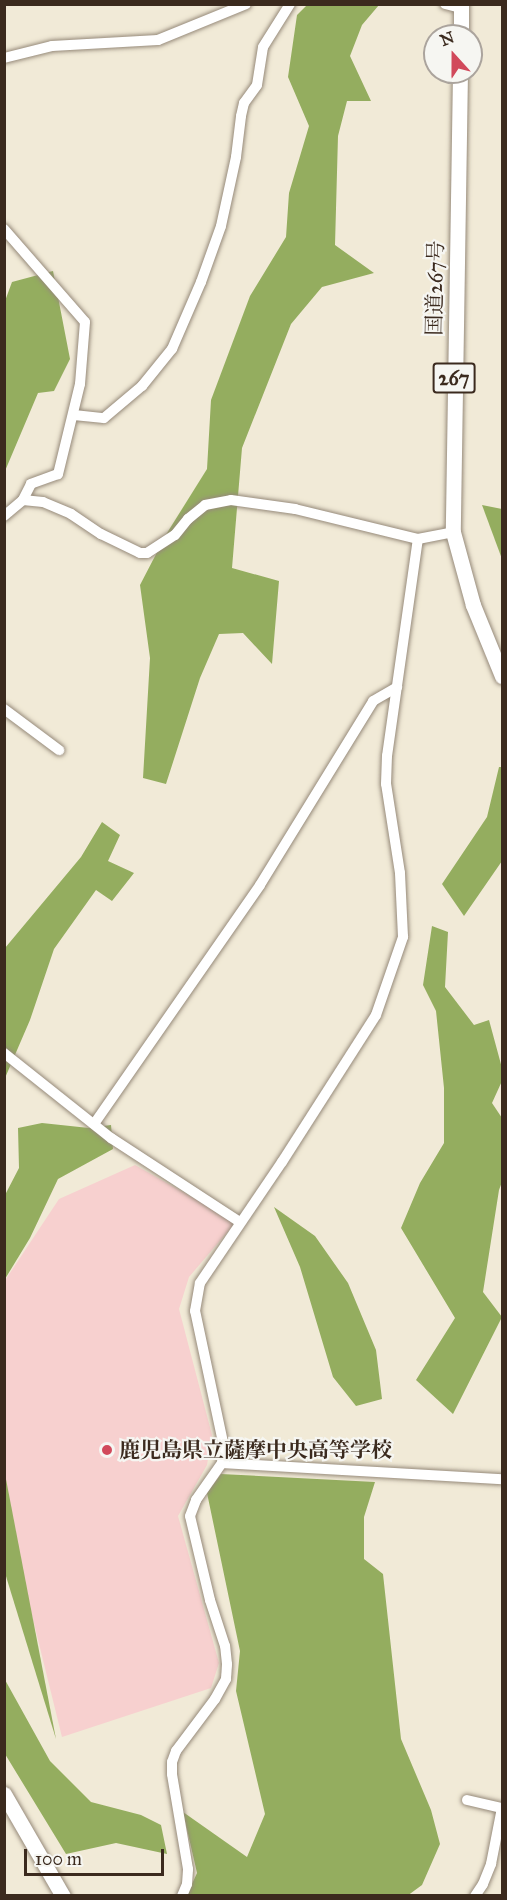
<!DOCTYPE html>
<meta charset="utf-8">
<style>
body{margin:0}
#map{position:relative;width:507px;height:1900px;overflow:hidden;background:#f1ead7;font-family:"IM FELL Great Primer","Noto Serif JP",serif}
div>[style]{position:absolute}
.built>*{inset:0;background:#f7d0cf}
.forest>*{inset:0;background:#94ad5f}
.roads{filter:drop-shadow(0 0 2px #968a7a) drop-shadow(0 0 2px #968a7a)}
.minor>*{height:10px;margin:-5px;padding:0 5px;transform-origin:5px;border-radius:5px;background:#fff}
.highway>*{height:15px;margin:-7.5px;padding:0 7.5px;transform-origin:7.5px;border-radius:7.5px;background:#fff}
.dots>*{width:16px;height:16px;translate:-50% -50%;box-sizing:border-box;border:3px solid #f6f6f2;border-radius:50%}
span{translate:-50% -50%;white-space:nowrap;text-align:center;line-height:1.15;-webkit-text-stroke:4.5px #f6f6f2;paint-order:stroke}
.shield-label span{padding:2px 4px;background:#f6f6f2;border:2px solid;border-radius:4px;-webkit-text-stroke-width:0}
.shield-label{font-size:20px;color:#3b2a1e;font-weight:700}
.street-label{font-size:21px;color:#3b2a1e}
.poi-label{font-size:21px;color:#3b2a1e;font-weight:700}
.left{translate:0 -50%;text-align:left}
.frame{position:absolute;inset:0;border:6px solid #3b2a1e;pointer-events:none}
.north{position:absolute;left:423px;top:24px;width:60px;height:60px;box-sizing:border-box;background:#f6f6f2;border:2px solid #aba49d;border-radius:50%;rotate:339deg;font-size:16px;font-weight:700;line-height:24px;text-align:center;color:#3b2a1e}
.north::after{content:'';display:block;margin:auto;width:21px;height:27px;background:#d1495b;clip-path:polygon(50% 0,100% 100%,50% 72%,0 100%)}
.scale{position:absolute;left:24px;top:1849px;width:140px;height:27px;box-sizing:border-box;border:3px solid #3b2a1e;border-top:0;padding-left:8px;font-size:18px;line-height:21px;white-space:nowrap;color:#3b2a1e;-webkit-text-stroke:4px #f6f6f2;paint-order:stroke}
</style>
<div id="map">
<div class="built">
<i style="clip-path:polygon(135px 1165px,236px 1222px,189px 1277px,179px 1309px,212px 1435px,207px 1465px,178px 1516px,219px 1663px,211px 1688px,62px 1737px,5px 1506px,4px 1282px,59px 1199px)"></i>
</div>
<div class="forest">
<i style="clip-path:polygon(307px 5px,379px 5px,362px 25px,350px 56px,371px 101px,347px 101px,338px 136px,335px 245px,374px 273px,322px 287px,291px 324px,242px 448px,232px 568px,279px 581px,272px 664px,243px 633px,219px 634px,200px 678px,166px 784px,143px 778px,150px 658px,140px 585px,167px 533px,207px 469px,211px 400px,250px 296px,286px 237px,289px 193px,309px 126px,288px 77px,297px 15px)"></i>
<i style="clip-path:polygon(53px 271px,70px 359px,54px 391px,38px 393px,5px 471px,5px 301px,12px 282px)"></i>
<i style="clip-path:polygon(482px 505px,502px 509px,502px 559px)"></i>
<i style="clip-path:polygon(499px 767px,502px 767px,502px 861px,464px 916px,442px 884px,487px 817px)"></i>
<i style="clip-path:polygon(102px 822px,120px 835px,108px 861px,134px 873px,112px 901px,96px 890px,54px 949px,30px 1020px,5px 1078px,5px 948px,81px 857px)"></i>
<i style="clip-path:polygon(432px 926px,448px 932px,445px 987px,474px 1025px,489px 1020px,502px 1068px,502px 1081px,492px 1103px,502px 1118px,502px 1182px,499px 1190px,483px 1292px,502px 1317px,453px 1414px,416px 1380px,455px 1318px,401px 1228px,420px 1183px,444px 1143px,444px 1088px,436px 1011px,423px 985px)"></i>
<i style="clip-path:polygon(42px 1123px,89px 1128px,111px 1125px,113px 1149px,58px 1179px,30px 1238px,5px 1279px,5px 1195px,19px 1168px,18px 1128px)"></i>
<i style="clip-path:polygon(274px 1207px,315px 1236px,348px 1283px,376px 1350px,382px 1399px,356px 1406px,333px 1377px,300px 1267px)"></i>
<i style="clip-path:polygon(4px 1474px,5px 1474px,56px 1739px,5px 1573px)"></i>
<i style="clip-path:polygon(221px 1474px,375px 1482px,364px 1517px,364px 1559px,383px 1574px,401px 1739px,431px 1810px,440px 1844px,422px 1885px,407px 1896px,187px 1895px,197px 1873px,183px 1812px,247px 1857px,265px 1814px,236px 1691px,240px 1651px,207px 1493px)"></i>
<i style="clip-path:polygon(4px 1678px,50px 1761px,91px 1802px,141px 1815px,161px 1825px,167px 1854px,116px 1843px,66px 1854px,5px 1754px)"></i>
</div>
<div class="roads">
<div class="minor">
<i style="left:445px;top:4px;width:16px;rotate:14deg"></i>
<i style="left:4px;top:58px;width:49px;rotate:-14deg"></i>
<i style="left:52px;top:46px;width:106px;rotate:-3.2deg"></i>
<i style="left:158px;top:40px;width:95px;rotate:-22.2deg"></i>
<i style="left:4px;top:229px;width:123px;rotate:48.9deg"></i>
<i style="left:85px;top:322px;width:62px;rotate:94.6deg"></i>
<i style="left:80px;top:384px;width:93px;rotate:103.7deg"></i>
<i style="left:58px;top:474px;width:29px;rotate:160deg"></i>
<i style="left:31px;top:484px;width:18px;rotate:117deg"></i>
<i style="left:74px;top:415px;width:30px;rotate:6deg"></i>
<i style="left:104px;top:418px;width:50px;rotate:-40.1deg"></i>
<i style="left:142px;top:386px;width:48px;rotate:-51deg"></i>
<i style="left:172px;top:349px;width:73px;rotate:-66.6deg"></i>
<i style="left:201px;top:282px;width:59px;rotate:-70.3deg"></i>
<i style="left:221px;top:226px;width:71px;rotate:-77.7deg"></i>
<i style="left:236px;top:157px;width:41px;rotate:-83deg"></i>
<i style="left:241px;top:116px;width:13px;rotate:-77deg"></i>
<i style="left:244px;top:103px;width:22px;rotate:-54deg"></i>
<i style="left:257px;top:85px;width:38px;rotate:-81deg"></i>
<i style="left:263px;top:47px;width:51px;rotate:-57.9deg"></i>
<i style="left:4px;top:516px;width:25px;rotate:-40deg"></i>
<i style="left:23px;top:500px;width:20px;rotate:6deg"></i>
<i style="left:43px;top:502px;width:30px;rotate:23deg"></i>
<i style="left:71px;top:514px;width:36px;rotate:34deg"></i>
<i style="left:101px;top:534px;width:43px;rotate:26deg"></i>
<i style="left:140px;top:553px;width:7px"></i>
<i style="left:147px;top:553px;width:33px;rotate:-33deg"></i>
<i style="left:175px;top:535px;width:21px;rotate:-51deg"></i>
<i style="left:188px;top:519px;width:22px;rotate:-39deg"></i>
<i style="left:205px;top:505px;width:26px;rotate:-11deg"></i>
<i style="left:231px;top:500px;width:65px;rotate:8deg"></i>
<i style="left:295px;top:509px;width:127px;rotate:13.7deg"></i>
<i style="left:418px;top:539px;width:36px;rotate:-11deg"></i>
<i style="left:4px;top:709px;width:69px;rotate:36.7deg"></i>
<i style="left:4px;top:1053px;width:137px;rotate:38.5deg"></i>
<i style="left:111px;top:1138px;width:154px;rotate:33.1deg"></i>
<i style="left:94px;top:1124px;width:291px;rotate:-55.2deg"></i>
<i style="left:260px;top:885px;width:216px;rotate:-58.4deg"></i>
<i style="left:373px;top:701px;width:28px;rotate:-30deg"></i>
<i style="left:222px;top:1463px;width:280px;rotate:3.3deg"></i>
<i style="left:467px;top:1800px;width:36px;rotate:13deg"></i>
<i style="left:182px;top:1896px;width:13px;rotate:-67deg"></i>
<i style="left:187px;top:1884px;width:15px;rotate:-86deg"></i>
<i style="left:188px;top:1869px;width:96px;rotate:-99.6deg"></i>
<i style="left:172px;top:1774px;width:12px;rotate:-90deg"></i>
<i style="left:172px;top:1762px;width:12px;rotate:-70deg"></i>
<i style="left:176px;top:1751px;width:65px;rotate:-53.1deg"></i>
<i style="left:215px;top:1699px;width:23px;rotate:-61deg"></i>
<i style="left:226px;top:1679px;width:15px;rotate:-86deg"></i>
<i style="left:227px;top:1664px;width:18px;rotate:-96deg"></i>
<i style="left:225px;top:1646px;width:48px;rotate:-108.1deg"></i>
<i style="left:210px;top:1600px;width:86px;rotate:-103.4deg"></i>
<i style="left:190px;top:1516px;width:17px;rotate:-69deg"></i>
<i style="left:196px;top:1500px;width:45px;rotate:-54.9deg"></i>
<i style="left:222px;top:1463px;width:16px;rotate:-83deg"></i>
<i style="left:224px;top:1447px;width:139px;rotate:-102deg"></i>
<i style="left:195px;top:1311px;width:28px;rotate:-80deg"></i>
<i style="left:200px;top:1283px;width:146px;rotate:-55.9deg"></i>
<i style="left:282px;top:1162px;width:174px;rotate:-57.4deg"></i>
<i style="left:376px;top:1015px;width:83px;rotate:-70.9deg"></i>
<i style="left:403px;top:937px;width:64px;rotate:-92.7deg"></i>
<i style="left:400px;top:873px;width:90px;rotate:-98.9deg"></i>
<i style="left:386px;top:784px;width:28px;rotate:-88deg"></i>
<i style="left:387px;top:756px;width:219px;rotate:-81.9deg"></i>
<i style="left:475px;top:1896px;width:14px;rotate:-56deg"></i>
<i style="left:483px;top:1884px;width:22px;rotate:-68deg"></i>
<i style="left:491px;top:1864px;width:57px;rotate:-78.9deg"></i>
</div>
<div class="highway">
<i style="left:461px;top:36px;width:32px;rotate:-90deg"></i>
<i style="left:460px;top:72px;width:460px;rotate:90.9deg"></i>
<i style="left:453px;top:532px;width:76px;rotate:74.7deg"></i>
<i style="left:473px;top:605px;width:77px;rotate:67.8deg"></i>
<i style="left:4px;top:1794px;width:118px;rotate:60deg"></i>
</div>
</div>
<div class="dots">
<i style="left:107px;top:1450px;background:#d1495b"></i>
</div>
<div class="shield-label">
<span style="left:454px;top:378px">267</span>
</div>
<div class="street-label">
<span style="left:435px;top:288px;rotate:-89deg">国道267号</span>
</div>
<div class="poi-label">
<span class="left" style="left:119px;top:1450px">鹿児島県立薩摩中央高等学校</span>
</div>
<div class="frame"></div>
<div class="north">N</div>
<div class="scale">100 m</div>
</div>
